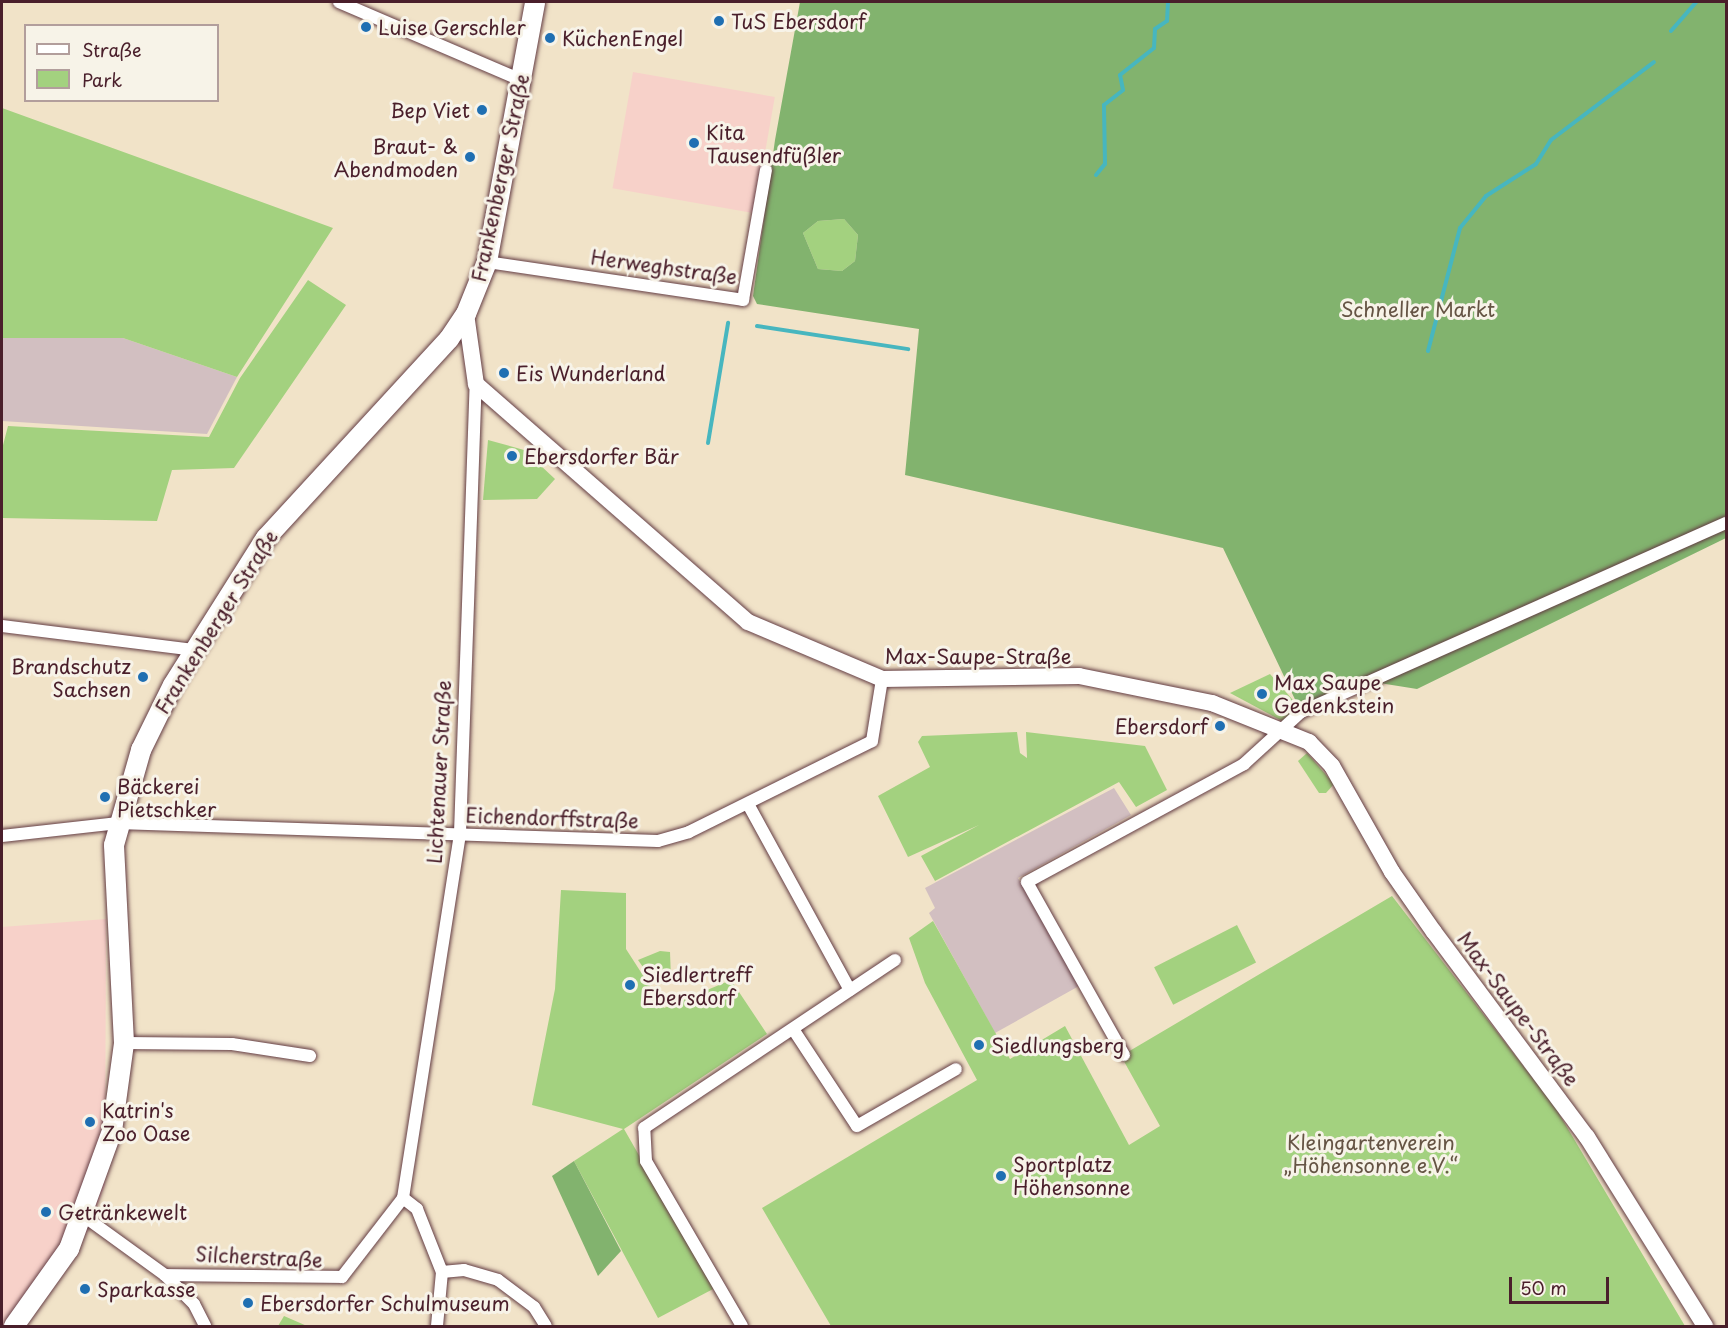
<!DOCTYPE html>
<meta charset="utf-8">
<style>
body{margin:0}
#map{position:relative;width:1728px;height:1328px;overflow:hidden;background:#f1e3c8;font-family:"Playpen Sans",sans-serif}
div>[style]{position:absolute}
.built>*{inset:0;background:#f7d1c9;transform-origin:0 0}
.industrial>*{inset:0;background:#d2bfc1}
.green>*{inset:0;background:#a3d17f;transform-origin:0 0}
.forest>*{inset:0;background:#82b36e}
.stream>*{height:4px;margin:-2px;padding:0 2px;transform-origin:2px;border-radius:2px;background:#47b6bf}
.roads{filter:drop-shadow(0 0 2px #633c43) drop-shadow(0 0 2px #633c43)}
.minor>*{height:12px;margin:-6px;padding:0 6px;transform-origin:6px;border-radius:6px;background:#fff}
.tertiary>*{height:16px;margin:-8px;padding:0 8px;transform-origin:8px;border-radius:8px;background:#fff}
.primary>*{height:20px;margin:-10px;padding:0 10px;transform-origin:10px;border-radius:10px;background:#fff}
.dots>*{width:16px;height:16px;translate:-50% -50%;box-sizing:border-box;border:3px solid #f7f3e8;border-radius:50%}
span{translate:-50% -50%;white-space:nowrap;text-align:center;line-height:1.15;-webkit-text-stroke:6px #f7f3e8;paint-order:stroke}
.poi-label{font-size:20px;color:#4a1f2b}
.left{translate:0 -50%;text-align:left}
.right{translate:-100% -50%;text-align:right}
.street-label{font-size:20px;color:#4a1f2b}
.park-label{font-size:20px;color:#655444}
.frame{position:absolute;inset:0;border:3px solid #4a1f2b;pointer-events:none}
.legend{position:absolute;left:24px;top:24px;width:195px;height:78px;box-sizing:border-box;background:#f7f3e8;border:2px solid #b29e9c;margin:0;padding:8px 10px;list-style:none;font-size:18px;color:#4a1f2b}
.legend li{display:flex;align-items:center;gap:12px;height:30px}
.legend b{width:30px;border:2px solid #b29e9c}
.scale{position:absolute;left:1509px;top:1277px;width:100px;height:27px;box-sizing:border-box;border:3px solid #4a1f2b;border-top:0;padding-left:8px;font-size:18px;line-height:21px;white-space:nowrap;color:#4a1f2b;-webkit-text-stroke:4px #f7f3e8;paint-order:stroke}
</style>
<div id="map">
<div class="built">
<i style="left:633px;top:72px;width:144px;height:118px;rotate:10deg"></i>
<i style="clip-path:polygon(106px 919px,105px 1185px,89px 1229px,49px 1295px,24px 1326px,2px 1326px,2px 927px)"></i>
</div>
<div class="industrial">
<i style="clip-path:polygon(2px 338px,123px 338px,237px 377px,207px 434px,2px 421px)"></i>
<i style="clip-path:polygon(1114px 788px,1131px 815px,1018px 878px,1079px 986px,995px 1033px,929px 913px,935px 908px,925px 888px)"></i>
</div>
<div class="green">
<i style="clip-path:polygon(2px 108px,333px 228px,237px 377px,123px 338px,2px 338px)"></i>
<i style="clip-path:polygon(844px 219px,858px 235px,855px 261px,842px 271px,818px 269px,803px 233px,818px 221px)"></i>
<i style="clip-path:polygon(308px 280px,346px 305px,234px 468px,172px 470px,157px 521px,2px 518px,2px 449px,8px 426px,209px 437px,240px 378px)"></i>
<i style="clip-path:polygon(488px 440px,524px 450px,555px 479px,537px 499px,483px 500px)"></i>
<i style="clip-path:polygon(1270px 674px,1292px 699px,1301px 712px,1282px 721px,1230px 693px)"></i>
<i style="clip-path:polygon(1017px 732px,1020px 753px,1027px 758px,1026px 732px,1145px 746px,1167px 790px,1136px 807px,1119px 782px,935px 881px,921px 856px,979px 825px,908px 857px,878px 796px,930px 767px,918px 742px,922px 736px)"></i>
<i style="clip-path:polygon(1307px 753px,1334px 784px,1326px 793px,1319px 793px,1298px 761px)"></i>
<i style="clip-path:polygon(561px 890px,626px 893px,626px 949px,664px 1008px,731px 980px,767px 1034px,624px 1129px,715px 1288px,658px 1318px,574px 1161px,623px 1129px,532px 1105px,555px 989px)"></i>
<i style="clip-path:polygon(1392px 896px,1555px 1107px,1685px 1326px,831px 1326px,762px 1208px,977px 1080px,925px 983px,909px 938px,933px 921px,1010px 1059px,1065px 1026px,1129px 1145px,1160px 1126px,1121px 1056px)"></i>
<i style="left:1237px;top:925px;width:42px;height:93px;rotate:63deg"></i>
<i style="clip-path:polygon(660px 951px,670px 952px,671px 979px,660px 982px,652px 980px,638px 960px)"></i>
<i style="clip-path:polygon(284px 1316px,307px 1326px,278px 1326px)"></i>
</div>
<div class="forest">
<i style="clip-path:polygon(evenodd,800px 2px,1726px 2px,1726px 538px,1417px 689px,1367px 681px,1301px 712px,1223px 548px,905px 475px,919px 329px,757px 304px,753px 296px,775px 140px,800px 2px,844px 219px,858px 235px,855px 261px,842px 271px,818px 269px,803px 233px,818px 221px,844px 219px)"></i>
<i style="clip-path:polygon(574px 1161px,621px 1251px,598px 1276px,552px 1176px)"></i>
</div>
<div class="stream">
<i style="left:1671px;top:31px;width:38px;rotate:-49deg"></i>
<i style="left:1096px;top:175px;width:14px;rotate:-51deg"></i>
<i style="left:1105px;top:164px;width:59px;rotate:-91deg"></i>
<i style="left:1104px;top:105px;width:24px;rotate:-38deg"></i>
<i style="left:1123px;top:90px;width:15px;rotate:-101deg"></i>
<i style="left:1120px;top:75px;width:43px;rotate:-38.5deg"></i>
<i style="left:1154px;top:48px;width:19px;rotate:-87deg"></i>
<i style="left:1155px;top:29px;width:14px;rotate:-34deg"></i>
<i style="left:1167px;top:21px;width:19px;rotate:-87deg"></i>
<i style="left:757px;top:326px;width:153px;rotate:8.7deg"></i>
<i style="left:1428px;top:351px;width:127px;rotate:-75.4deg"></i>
<i style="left:1460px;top:228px;width:41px;rotate:-50.9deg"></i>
<i style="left:1486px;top:196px;width:59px;rotate:-32.6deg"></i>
<i style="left:1536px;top:164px;width:28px;rotate:-58deg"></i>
<i style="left:1551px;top:140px;width:129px;rotate:-37.1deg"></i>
<i style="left:708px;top:443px;width:122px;rotate:-80.5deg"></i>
</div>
<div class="roads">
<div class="minor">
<i style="left:339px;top:2px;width:198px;rotate:23.2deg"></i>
<i style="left:487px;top:262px;width:259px;rotate:8.4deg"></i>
<i style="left:743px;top:300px;width:132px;rotate:-80deg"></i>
<i style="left:2px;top:626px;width:193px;rotate:7.1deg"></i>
<i style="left:748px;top:804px;width:212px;rotate:61.3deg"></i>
<i style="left:2px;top:836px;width:117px;rotate:-6.4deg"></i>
<i style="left:118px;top:823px;width:540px;rotate:1.91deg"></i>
<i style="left:658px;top:841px;width:32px;rotate:-16deg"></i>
<i style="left:689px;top:832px;width:204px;rotate:-26.4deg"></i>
<i style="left:872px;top:741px;width:63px;rotate:-80.8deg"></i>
<i style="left:793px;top:1029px;width:116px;rotate:56.6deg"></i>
<i style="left:857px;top:1126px;width:114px;rotate:-29.9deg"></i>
<i style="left:124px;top:1043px;width:108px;rotate:0.5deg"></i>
<i style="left:232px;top:1044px;width:79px;rotate:8.7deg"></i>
<i style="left:1124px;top:1055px;width:198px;rotate:-119.3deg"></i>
<i style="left:1027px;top:882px;width:247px;rotate:-28.5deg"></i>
<i style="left:1244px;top:764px;width:77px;rotate:-42.4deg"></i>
<i style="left:1301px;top:712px;width:465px;rotate:-24deg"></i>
<i style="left:403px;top:1198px;width:18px;rotate:38deg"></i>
<i style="left:417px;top:1209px;width:68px;rotate:68.4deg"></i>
<i style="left:442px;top:1272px;width:54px;rotate:95.3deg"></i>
<i style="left:85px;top:1217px;width:99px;rotate:35.9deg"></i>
<i style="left:165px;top:1275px;width:41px;rotate:45deg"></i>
<i style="left:194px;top:1304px;width:25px;rotate:63deg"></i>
<i style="left:442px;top:1272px;width:22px;rotate:-5deg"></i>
<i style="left:464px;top:1270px;width:35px;rotate:16deg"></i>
<i style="left:498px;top:1280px;width:45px;rotate:36.9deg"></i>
<i style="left:534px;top:1307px;width:22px;rotate:58deg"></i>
<i style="left:165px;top:1275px;width:177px;rotate:0.6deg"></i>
<i style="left:342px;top:1277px;width:100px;rotate:-52.3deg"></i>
<i style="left:403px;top:1198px;width:369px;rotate:-81.1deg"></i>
<i style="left:460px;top:833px;width:449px;rotate:-88deg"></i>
<i style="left:742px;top:1326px;width:191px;rotate:-120.2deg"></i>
<i style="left:646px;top:1161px;width:33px;rotate:-93deg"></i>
<i style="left:644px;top:1128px;width:302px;rotate:-33.8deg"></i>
</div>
<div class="tertiary">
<i style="left:466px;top:314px;width:71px;rotate:81.9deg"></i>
<i style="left:476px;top:384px;width:361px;rotate:41.2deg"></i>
<i style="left:748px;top:622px;width:146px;rotate:23deg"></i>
<i style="left:882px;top:679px;width:197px;rotate:-0.9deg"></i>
<i style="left:1079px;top:676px;width:136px;rotate:11.5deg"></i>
<i style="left:1212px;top:703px;width:105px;rotate:21.9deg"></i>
<i style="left:1309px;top:742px;width:33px;rotate:46deg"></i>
<i style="left:1332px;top:766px;width:122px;rotate:60.5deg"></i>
<i style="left:1392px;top:872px;width:73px;rotate:55deg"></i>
<i style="left:1434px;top:932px;width:256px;rotate:53.3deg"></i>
<i style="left:1587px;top:1137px;width:223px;rotate:58deg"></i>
</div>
<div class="primary">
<i style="left:14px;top:1326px;width:95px;rotate:-54.5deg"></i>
<i style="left:69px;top:1249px;width:126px;rotate:-70deg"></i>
<i style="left:112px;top:1131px;width:89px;rotate:-82.2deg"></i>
<i style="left:124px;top:1043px;width:198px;rotate:-92.9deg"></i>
<i style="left:114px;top:845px;width:99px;rotate:-74.1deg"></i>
<i style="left:141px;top:750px;width:72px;rotate:-63.8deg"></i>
<i style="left:173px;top:685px;width:174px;rotate:-57.7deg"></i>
<i style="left:266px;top:538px;width:270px;rotate:-47.4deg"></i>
<i style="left:449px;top:339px;width:30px;rotate:-56deg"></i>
<i style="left:466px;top:314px;width:56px;rotate:-68deg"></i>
<i style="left:487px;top:262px;width:264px;rotate:-79.5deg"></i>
</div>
</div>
<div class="dots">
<i style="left:719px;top:21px;background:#1f6fb2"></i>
<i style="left:366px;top:27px;background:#1f6fb2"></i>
<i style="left:550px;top:38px;background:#1f6fb2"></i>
<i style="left:482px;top:110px;background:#1f6fb2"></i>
<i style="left:694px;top:143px;background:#1f6fb2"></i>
<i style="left:470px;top:157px;background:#1f6fb2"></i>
<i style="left:504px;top:373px;background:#1f6fb2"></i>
<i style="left:512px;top:456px;background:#1f6fb2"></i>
<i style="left:143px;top:677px;background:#1f6fb2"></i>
<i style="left:1262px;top:694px;background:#1f6fb2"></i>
<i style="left:1220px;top:726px;background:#1f6fb2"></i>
<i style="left:105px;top:797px;background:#1f6fb2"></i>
<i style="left:630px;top:985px;background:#1f6fb2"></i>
<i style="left:979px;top:1045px;background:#1f6fb2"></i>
<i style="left:90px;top:1122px;background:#1f6fb2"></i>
<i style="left:1001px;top:1176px;background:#1f6fb2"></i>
<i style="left:46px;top:1212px;background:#1f6fb2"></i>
<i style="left:85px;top:1289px;background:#1f6fb2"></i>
<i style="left:248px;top:1303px;background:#1f6fb2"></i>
</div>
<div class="poi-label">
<span class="left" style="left:731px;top:21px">TuS Ebersdorf</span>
<span class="left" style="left:378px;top:27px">Luise Gerschler</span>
<span class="left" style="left:562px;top:38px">KüchenEngel</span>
<span class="right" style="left:470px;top:110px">Bep Viet</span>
<span class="left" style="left:706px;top:144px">Kita<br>Tausendfüßler</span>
<span class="right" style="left:458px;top:158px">Braut- &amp;<br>Abendmoden</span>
<span class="left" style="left:516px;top:373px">Eis Wunderland</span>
<span class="left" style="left:524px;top:456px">Ebersdorfer Bär</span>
<span class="right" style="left:131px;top:678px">Brandschutz<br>Sachsen</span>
<span class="left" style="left:1274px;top:694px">Max Saupe<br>Gedenkstein</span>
<span class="right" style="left:1208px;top:726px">Ebersdorf</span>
<span class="left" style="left:117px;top:798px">Bäckerei<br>Pietschker</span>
<span class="left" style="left:642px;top:986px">Siedlertreff<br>Ebersdorf</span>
<span class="left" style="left:991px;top:1045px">Siedlungsberg</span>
<span class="left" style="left:102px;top:1122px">Katrin's<br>Zoo Oase</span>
<span class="left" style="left:1013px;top:1176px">Sportplatz<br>Höhensonne</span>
<span class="left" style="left:58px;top:1212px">Getränkewelt</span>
<span class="left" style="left:97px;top:1289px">Sparkasse</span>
<span class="left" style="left:260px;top:1303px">Ebersdorfer Schulmuseum</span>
</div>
<div class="street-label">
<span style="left:500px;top:178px;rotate:-78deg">Frankenberger Straße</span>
<span style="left:664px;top:267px;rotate:8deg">Herweghstraße</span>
<span style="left:216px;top:622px;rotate:-58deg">Frankenberger Straße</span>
<span style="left:978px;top:656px">Max-Saupe-Straße</span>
<span style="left:439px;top:772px;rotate:-87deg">Lichtenauer Straße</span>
<span style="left:552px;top:818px;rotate:2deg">Eichendorffstraße</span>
<span style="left:1518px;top:1009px;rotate:53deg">Max-Saupe-Straße</span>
<span style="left:259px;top:1257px;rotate:3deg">Silcherstraße</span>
</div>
<div class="park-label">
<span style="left:1418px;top:309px">Schneller Markt</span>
<span style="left:1371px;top:1154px">Kleingartenverein<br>„Höhensonne e.V.“</span>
</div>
<div class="frame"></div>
<ul class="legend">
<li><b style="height:8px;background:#fff"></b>Straße</li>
<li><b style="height:16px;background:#a3d17f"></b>Park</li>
</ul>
<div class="scale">50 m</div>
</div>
